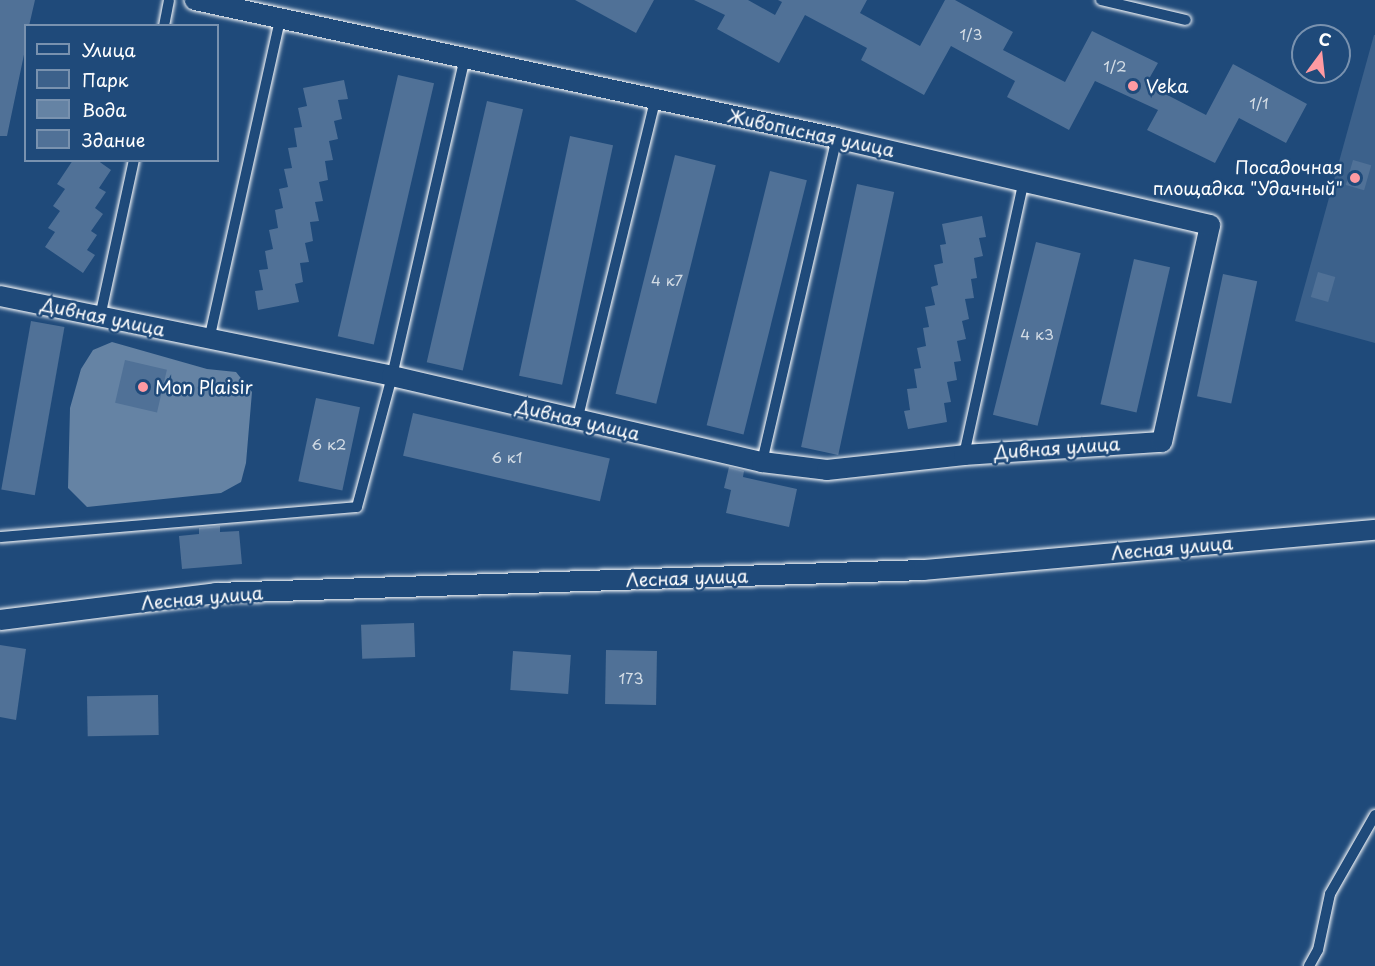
<!DOCTYPE html>
<meta charset="utf-8">
<style>
body{margin:0}
#map{position:relative;width:1375px;height:966px;overflow:hidden;background:#1f4a7a;font-family:"Playpen Sans",sans-serif}
div>[style]{position:absolute}
.green>*{inset:0;background:#3c618b}
.water>*{inset:0;background:#6583a4}
.building>*{inset:0;background:#507197;transform-origin:0 0}
.roads{filter:drop-shadow(0 0 2px #fff) drop-shadow(0 0 2px #fff)}
.lane>*{height:10px;margin:-5px;padding:0 5px;transform-origin:5px;border-radius:5px;background:#1f4a7a}
.street>*{height:20px;margin:-10px;padding:0 10px;transform-origin:10px;border-radius:10px;background:#1f4a7a}
.dots>*{width:16px;height:16px;translate:-50% -50%;box-sizing:border-box;border:3px solid #1f4a7a;border-radius:50%}
span{translate:-50% -50%;white-space:nowrap;text-align:center;line-height:1.15;-webkit-text-stroke:5px #1f4a7a;paint-order:stroke}
.number-label{font-size:15px;color:#d3dce5}
.number-label span{-webkit-text-stroke-width:0}
.poi-label{font-size:18px;color:#fff}
.left{translate:0 -50%;text-align:left}
.right{translate:-100% -50%;text-align:right}
.street-label{font-size:18px;color:#fff}
.legend{position:absolute;left:24px;top:24px;width:195px;height:138px;box-sizing:border-box;background:#1f4a7a;border:2px solid #7992af;margin:0;padding:8px 10px;list-style:none;font-size:18px;color:#fff}
.legend li{display:flex;align-items:center;gap:12px;height:30px}
.legend b{width:30px;border:2px solid #7992af}
.north{position:absolute;left:1291px;top:24px;width:60px;height:60px;box-sizing:border-box;background:#1f4a7a;border:2px solid #7992af;border-radius:50%;rotate:15deg;font-size:16px;font-weight:700;line-height:24px;text-align:center;color:#fff}
.north::after{content:'';display:block;margin:auto;width:21px;height:27px;background:#ff9aa2;clip-path:polygon(50% 0,100% 100%,50% 72%,0 100%)}
</style>
<div id="map">
<div class="green">
<i style="clip-path:polygon(1374px 35px,1375px 35px,1375px 343px,1295px 321px)"></i>
</div>
<div class="water">
<i style="clip-path:polygon(112px 342px,207px 369px,236px 372px,252px 392px,246px 463px,241px 482px,221px 493px,87px 507px,68px 488px,70px 408px,81px 369px,93px 350px)"></i>
</div>
<div class="building">
<i style="clip-path:polygon(0 0,35px 0,29px 26px,26px 26px,26px 45px,7px 136px,0 136px)"></i>
<i style="clip-path:polygon(575px 0,654px 0,636px 33px)"></i>
<i style="clip-path:polygon(694px 0,748px 0,775px 15px,782px 2px,778px 0,867px 0,860px 13px,920px 46px,945px 0,955px 0,1013px 32px,1003px 50px,1065px 82px,1092px 31px,1158px 63px,1146px 84px,1206px 115px,1233px 64px,1307px 104px,1286px 143px,1239px 118px,1215px 163px,1147px 130px,1158px 110px,1095px 81px,1069px 130px,1007px 97px,1015px 81px,951px 46px,924px 95px,861px 60px,867px 48px,805px 15px,779px 63px,717px 29px,725px 15px)"></i>
<i style="left:398px;top:75px;width:37px;height:268px;rotate:13deg"></i>
<i style="clip-path:polygon(344px 80px,348px 99px,338px 100px,342px 119px,334px 121px,338px 139px,329px 141px,333px 160px,325px 161px,328px 180px,319px 182px,323px 201px,315px 202px,319px 221px,310px 222px,313px 241px,305px 243px,309px 262px,300px 263px,303px 282px,295px 284px,299px 302px,258px 310px,255px 291px,263px 290px,259px 270px,268px 269px,265px 251px,273px 249px,269px 230px,278px 228px,275px 210px,283px 208px,279px 189px,288px 187px,284px 169px,292px 168px,288px 148px,297px 147px,294px 128px,302px 127px,298px 108px,307px 106px,303px 88px)"></i>
<i style="left:487px;top:101px;width:37px;height:268px;rotate:13deg"></i>
<i style="left:570px;top:136px;width:44px;height:245px;rotate:12deg"></i>
<i style="left:675px;top:155px;width:42px;height:246px;rotate:14deg"></i>
<i style="clip-path:polygon(73px 160px,97px 160px,111px 170px,99px 188px,106px 192px,95px 208px,103px 214px,91px 231px,97px 235px,87px 250px,95px 255px,83px 273px,45px 247px,55px 232px,48px 228px,60px 211px,53px 206px,65px 189px,57px 184px)"></i>
<i style="left:1353px;top:160px;width:19px;height:26px;rotate:16deg"></i>
<i style="left:770px;top:171px;width:38px;height:262px;rotate:14deg"></i>
<i style="left:857px;top:184px;width:38px;height:269px;rotate:12deg"></i>
<i style="clip-path:polygon(982px 216px,986px 237px,979px 238px,983px 256px,974px 258px,977px 278px,971px 279px,974px 298px,965px 299px,969px 319px,962px 321px,966px 339px,957px 341px,961px 361px,954px 362px,957px 380px,947px 382px,951px 402px,944px 403px,947px 422px,908px 429px,904px 411px,910px 410px,907px 389px,917px 388px,914px 369px,921px 368px,917px 348px,926px 346px,923px 328px,929px 327px,925px 307px,935px 305px,931px 287px,938px 285px,934px 265px,943px 263px,940px 245px,946px 244px,942px 224px)"></i>
<i style="left:1036px;top:242px;width:46px;height:178px;rotate:14deg"></i>
<i style="left:1134px;top:259px;width:37px;height:149px;rotate:13deg"></i>
<i style="left:1318px;top:272px;width:18px;height:26px;rotate:16deg"></i>
<i style="left:1223px;top:274px;width:35px;height:125px;rotate:12deg"></i>
<i style="left:31px;top:321px;width:34px;height:171px;rotate:10deg"></i>
<i style="left:125px;top:360px;width:43px;height:44px;rotate:13deg"></i>
<i style="left:316px;top:398px;width:45px;height:85px;rotate:12deg"></i>
<i style="left:413px;top:413px;width:202px;height:44px;rotate:13deg"></i>
<i style="clip-path:polygon(729px 467px,744px 471px,743px 477px,797px 489px,789px 527px,726px 513px,731px 490px,724px 488px)"></i>
<i style="clip-path:polygon(220px 526px,220px 532px,239px 531px,242px 564px,182px 569px,179px 536px,199px 534px,199px 528px)"></i>
<i style="left:414px;top:623px;width:34px;height:53px;rotate:88deg"></i>
<i style="clip-path:polygon(0 645px,26px 649px,16px 720px,0 717px)"></i>
<i style="left:606px;top:650px;width:51px;height:54px;rotate:1deg"></i>
<i style="left:513px;top:651px;width:58px;height:39px;rotate:4deg"></i>
<i style="left:158px;top:695px;width:40px;height:71px;rotate:89deg"></i>
</div>
<div class="roads">
<div class="lane">
<i style="left:1101px;top:0;width:87px;rotate:13.2deg"></i>
<i style="left:164px;top:26px;width:26px;rotate:-79deg"></i>
<i style="left:100px;top:317px;width:161px;rotate:-77.8deg"></i>
<i style="left:209px;top:340px;width:329px;rotate:-77.5deg"></i>
<i style="left:577px;top:421px;width:330px;rotate:-76.3deg"></i>
<i style="left:964px;top:455px;width:281px;rotate:-77.7deg"></i>
<i style="left:762px;top:462px;width:333px;rotate:-77deg"></i>
<i style="left:0;top:537px;width:358px;rotate:-4.8deg"></i>
<i style="left:357px;top:507px;width:136px;rotate:-75deg"></i>
<i style="left:392px;top:376px;width:326px;rotate:-77.1deg"></i>
<i style="left:1309px;top:966px;width:18px;rotate:-61deg"></i>
<i style="left:1318px;top:950px;width:57px;rotate:-77.9deg"></i>
<i style="left:1330px;top:894px;width:91px;rotate:-60.3deg"></i>
</div>
<div class="street">
<i style="left:0;top:296px;width:400px;rotate:11.5deg"></i>
<i style="left:392px;top:376px;width:380px;rotate:13.1deg"></i>
<i style="left:762px;top:462px;width:65px;rotate:7deg"></i>
<i style="left:827px;top:470px;width:138px;rotate:-6.2deg"></i>
<i style="left:964px;top:455px;width:198px;rotate:-3.8deg"></i>
<i style="left:1162px;top:442px;width:222px;rotate:-77.5deg"></i>
<i style="left:1210px;top:225px;width:383px;rotate:-166.9deg"></i>
<i style="left:837px;top:138px;width:657px;rotate:-167.87deg"></i>
<i style="left:0;top:620px;width:218px;rotate:-7.1deg"></i>
<i style="left:216px;top:593px;width:708px;rotate:-1.86deg"></i>
<i style="left:924px;top:570px;width:453px;rotate:-5.1deg"></i>
</div>
</div>
<div class="dots">
<i style="left:1133px;top:86px;background:#ff9aa2"></i>
<i style="left:1355px;top:178px;background:#ff9aa2"></i>
<i style="left:143px;top:387px;background:#ff9aa2"></i>
</div>
<div class="number-label">
<span style="left:971px;top:34px">1/3</span>
<span style="left:1115px;top:66px">1/2</span>
<span style="left:1259px;top:103px">1/1</span>
<span style="left:667px;top:280px">4 к7</span>
<span style="left:1037px;top:334px">4 к3</span>
<span style="left:329px;top:444px">6 к2</span>
<span style="left:507px;top:457px">6 к1</span>
<span style="left:631px;top:678px">173</span>
</div>
<div class="poi-label">
<span class="left" style="left:1146px;top:86px">Veka</span>
<span class="right" style="left:1343px;top:178px">Посадочная<br>площадка "Удачный"</span>
<span class="left" style="left:155px;top:387px">Mon Plaisir</span>
</div>
<div class="street-label">
<span style="left:811px;top:133px;rotate:12deg">Живописная улица</span>
<span style="left:103px;top:317px;rotate:12deg">Дивная улица</span>
<span style="left:578px;top:420px;rotate:13deg">Дивная улица</span>
<span style="left:1057px;top:448px;rotate:-4deg">Дивная улица</span>
<span style="left:1172px;top:548px;rotate:-5deg">Лесная улица</span>
<span style="left:687px;top:578px;rotate:-2deg">Лесная улица</span>
<span style="left:202px;top:598px;rotate:-5deg">Лесная улица</span>
</div>
<ul class="legend">
<li><b style="height:8px;background:#1f4a7a"></b>Улица</li>
<li><b style="height:16px;background:#3c618b"></b>Парк</li>
<li><b style="height:16px;background:#6583a4"></b>Вода</li>
<li><b style="height:16px;background:#507197"></b>Здание</li>
</ul>
<div class="north">С</div>
</div>
